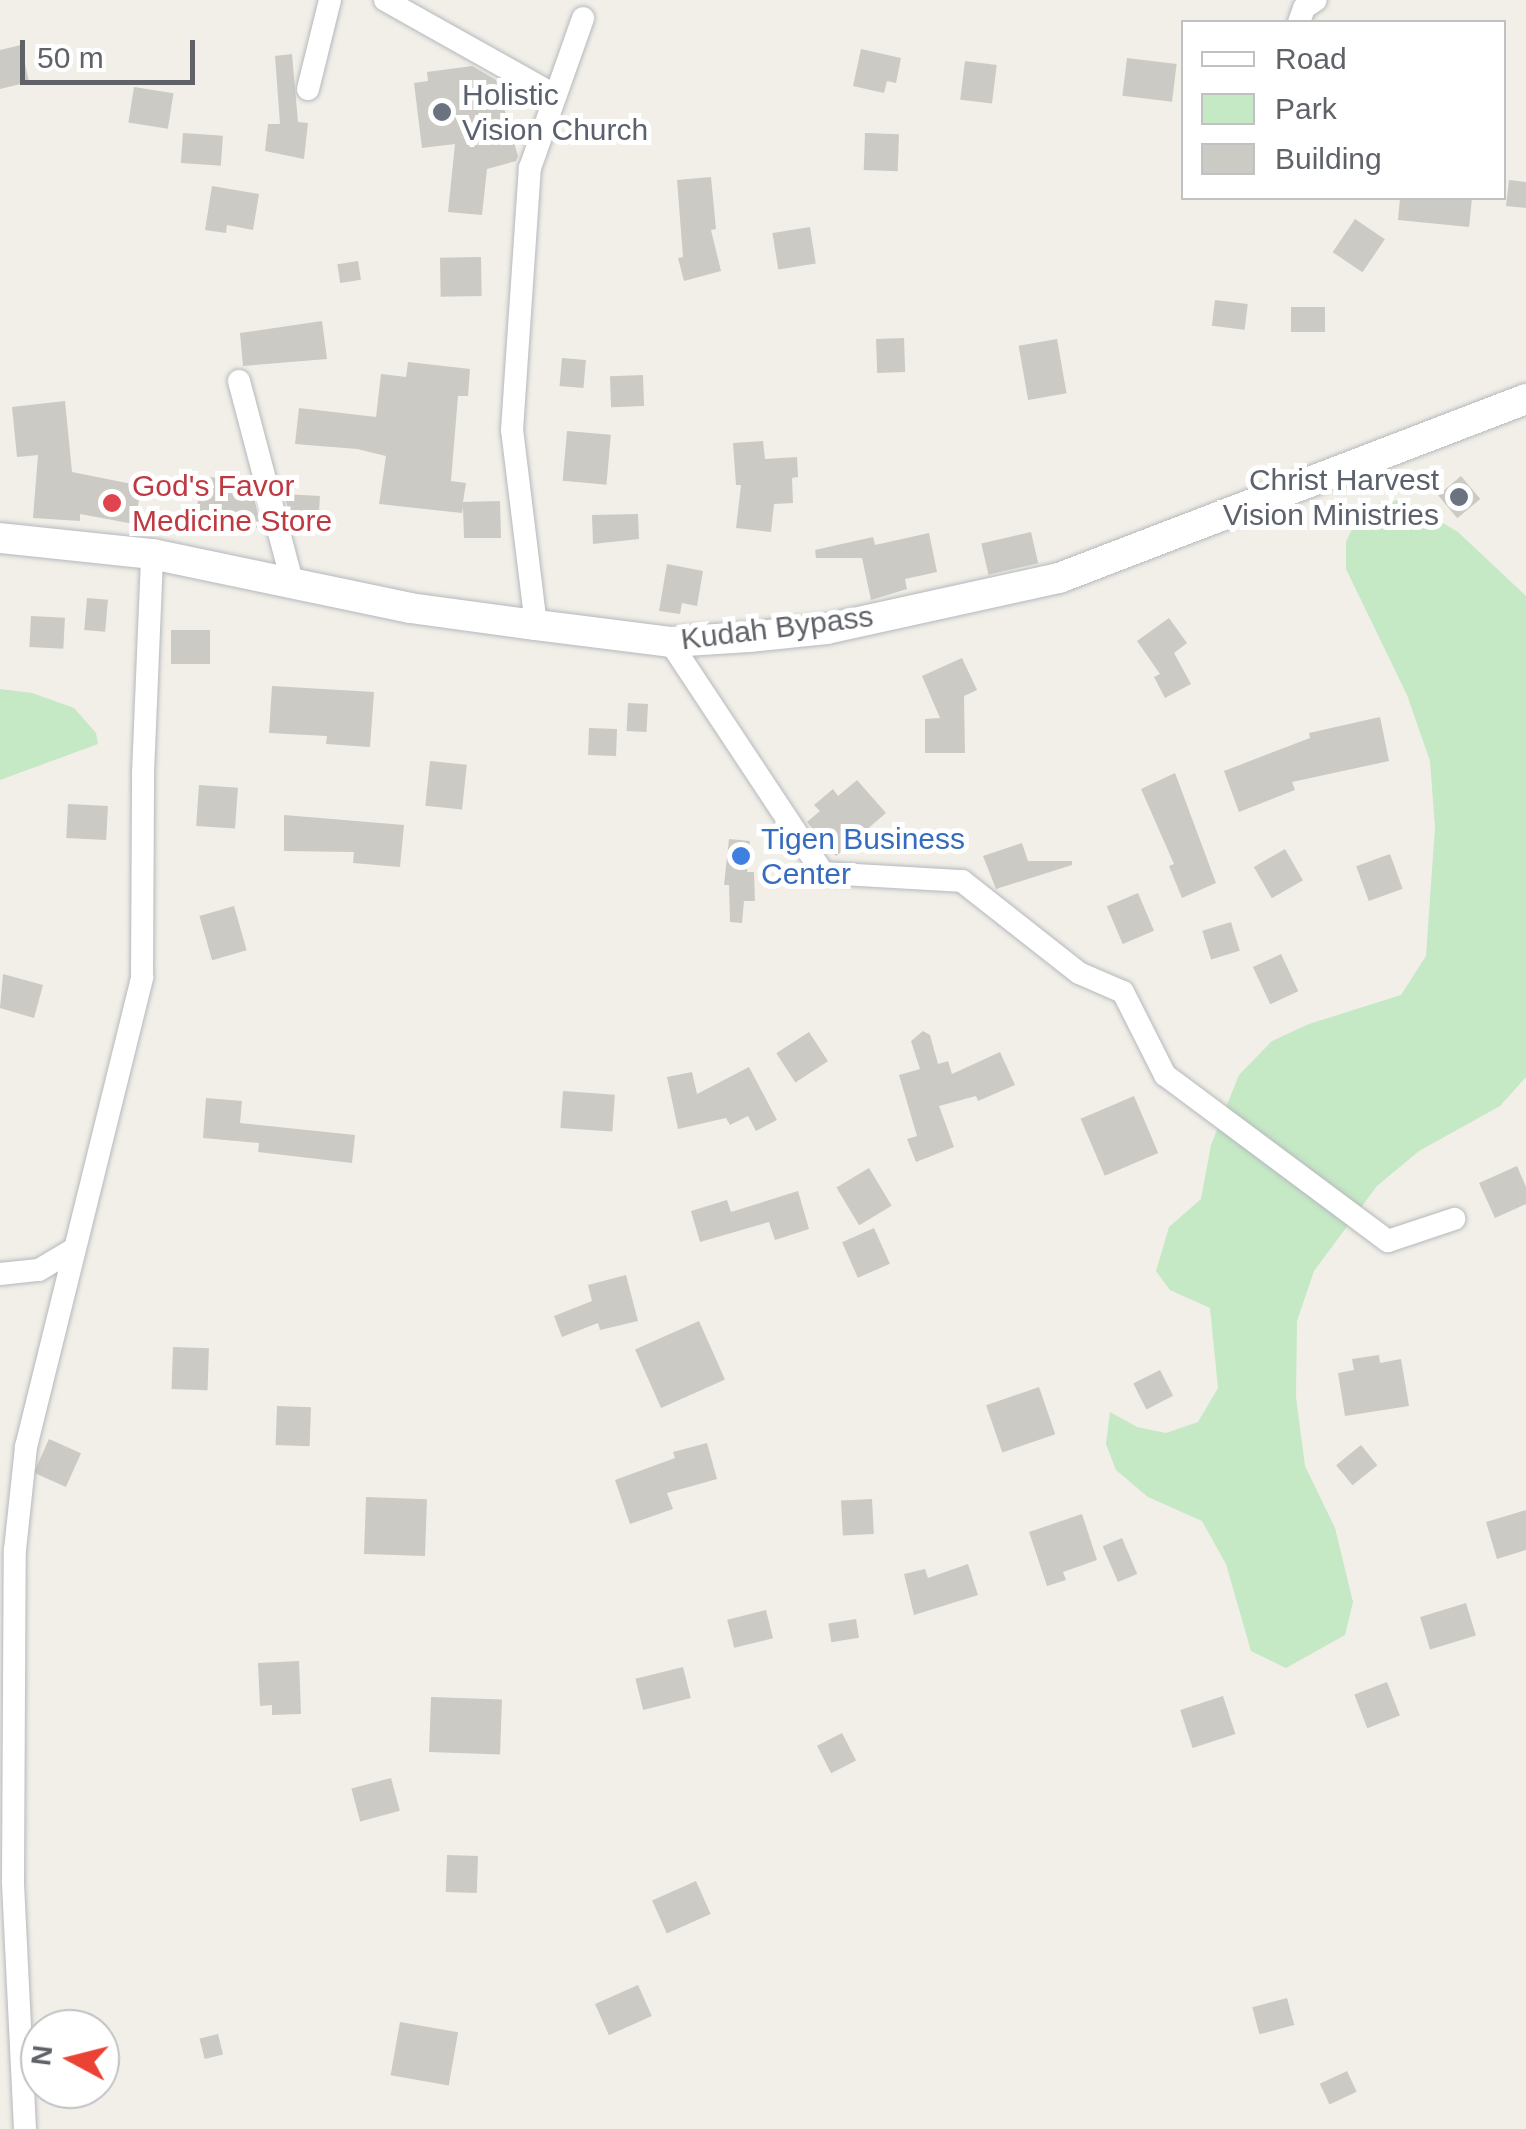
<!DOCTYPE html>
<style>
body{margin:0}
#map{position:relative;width:1526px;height:2129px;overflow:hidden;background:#f1efe8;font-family:Helvetica,sans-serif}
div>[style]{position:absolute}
.green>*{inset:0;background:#c5e8c5}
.building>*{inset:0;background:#cccac5;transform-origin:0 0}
.roads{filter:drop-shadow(0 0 2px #b5b8bc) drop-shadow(0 0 2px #b5b8bc)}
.minor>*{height:22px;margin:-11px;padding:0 11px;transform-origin:11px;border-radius:11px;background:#fff}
.tertiary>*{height:30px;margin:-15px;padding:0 15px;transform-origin:15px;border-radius:15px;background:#fff}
.dots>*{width:28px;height:28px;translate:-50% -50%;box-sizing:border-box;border:5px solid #fff;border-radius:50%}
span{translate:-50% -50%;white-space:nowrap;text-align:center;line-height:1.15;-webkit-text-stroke:10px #fff;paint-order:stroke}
.worship-label{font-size:30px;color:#5b616d}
.left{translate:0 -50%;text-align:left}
.right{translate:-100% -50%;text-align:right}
.health-label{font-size:30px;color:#be3a42}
.street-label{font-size:30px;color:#5f6368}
.shop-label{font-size:30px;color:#366cbe}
.legend{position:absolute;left:1181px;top:20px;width:325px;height:180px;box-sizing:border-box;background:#fff;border:2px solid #bfc1c3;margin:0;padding:12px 18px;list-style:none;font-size:30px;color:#5f6368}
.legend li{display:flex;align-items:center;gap:20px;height:50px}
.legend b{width:50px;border:2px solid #bfc1c3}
.north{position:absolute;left:20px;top:2009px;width:100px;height:100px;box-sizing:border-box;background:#fff;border:2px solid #bfc1c3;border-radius:50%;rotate:277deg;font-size:28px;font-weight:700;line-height:40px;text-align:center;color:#5f6368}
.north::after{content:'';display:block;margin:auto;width:35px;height:45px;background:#ea4335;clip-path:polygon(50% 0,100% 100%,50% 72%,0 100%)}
.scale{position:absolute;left:20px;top:40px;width:175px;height:45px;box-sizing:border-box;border:5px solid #5f6368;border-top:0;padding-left:12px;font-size:30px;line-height:35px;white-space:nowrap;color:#5f6368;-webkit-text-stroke:8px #fff;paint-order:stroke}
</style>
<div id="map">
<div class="green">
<i style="clip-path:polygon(1403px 499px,1458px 532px,1526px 596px,1526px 1077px,1500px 1106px,1419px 1151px,1377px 1186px,1314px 1271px,1297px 1321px,1296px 1397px,1305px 1466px,1335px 1528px,1353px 1602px,1345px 1635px,1286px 1668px,1251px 1651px,1226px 1564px,1202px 1521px,1148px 1497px,1116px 1470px,1106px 1444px,1110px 1412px,1137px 1427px,1166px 1433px,1198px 1422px,1218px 1388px,1210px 1308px,1170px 1290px,1156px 1271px,1169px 1227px,1201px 1199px,1211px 1145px,1239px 1075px,1272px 1041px,1309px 1024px,1401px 995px,1426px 956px,1435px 827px,1430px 761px,1407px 695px,1346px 569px,1346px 542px,1362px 507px)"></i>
<i style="clip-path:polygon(0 689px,32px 693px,74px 708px,96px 733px,98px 744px,0 780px)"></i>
</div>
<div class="building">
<i style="clip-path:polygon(21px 45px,29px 82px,0 89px,0 50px)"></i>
<i style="clip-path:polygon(861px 49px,901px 58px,896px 83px,887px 81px,884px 93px,853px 86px)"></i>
<i style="clip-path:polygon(292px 54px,298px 122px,308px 123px,304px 159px,265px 151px,268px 124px,280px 124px,275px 56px)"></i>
<i style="left:1127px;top:58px;width:50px;height:38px;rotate:7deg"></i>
<i style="left:965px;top:61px;width:32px;height:39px;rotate:7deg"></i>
<i style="clip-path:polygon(472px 66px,496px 80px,518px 156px,516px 161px,487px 169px,482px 215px,448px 212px,455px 144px,422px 148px,414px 83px,428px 81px,427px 72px)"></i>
<i style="left:134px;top:87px;width:40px;height:36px;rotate:9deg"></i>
<i style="left:183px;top:133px;width:40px;height:30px;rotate:4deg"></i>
<i style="left:865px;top:133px;width:34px;height:37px;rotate:2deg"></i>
<i style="clip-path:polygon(711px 177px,716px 229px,711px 230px,721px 271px,684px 281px,678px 258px,683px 257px,677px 180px)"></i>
<i style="clip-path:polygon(1509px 180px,1526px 182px,1526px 208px,1506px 206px)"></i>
<i style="clip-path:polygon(212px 186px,259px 194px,253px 230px,227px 225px,226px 233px,205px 230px)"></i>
<i style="clip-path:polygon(1400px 198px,1472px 198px,1469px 227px,1398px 220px)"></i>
<i style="left:1355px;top:219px;width:36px;height:40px;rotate:34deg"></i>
<i style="left:810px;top:227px;width:37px;height:38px;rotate:81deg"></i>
<i style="left:481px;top:257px;width:39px;height:41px;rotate:89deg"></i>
<i style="left:358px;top:261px;width:19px;height:21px;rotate:81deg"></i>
<i style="left:1215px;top:300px;width:33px;height:26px;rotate:7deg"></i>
<i style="left:1291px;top:307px;width:34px;height:25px"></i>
<i style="clip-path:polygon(322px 321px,327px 359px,243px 366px,240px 333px)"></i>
<i style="left:904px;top:338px;width:34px;height:28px;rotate:88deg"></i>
<i style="left:1057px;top:339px;width:55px;height:39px;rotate:80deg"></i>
<i style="left:562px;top:358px;width:24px;height:28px;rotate:5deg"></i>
<i style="clip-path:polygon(408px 362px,470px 369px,468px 396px,458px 396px,451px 481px,466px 483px,463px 502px,500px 501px,501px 538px,464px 538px,463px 507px,462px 513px,379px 504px,386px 456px,357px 449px,295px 444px,299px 408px,376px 417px,381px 374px,406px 377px)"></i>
<i style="left:643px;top:375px;width:31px;height:33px;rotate:88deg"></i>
<i style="clip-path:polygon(65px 401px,72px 472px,142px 486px,134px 524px,80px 514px,80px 521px,33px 518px,38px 455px,17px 457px,12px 407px)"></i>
<i style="left:567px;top:431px;width:44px;height:50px;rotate:5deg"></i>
<i style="clip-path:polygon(763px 441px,765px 459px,797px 457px,798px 477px,792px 478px,793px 503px,774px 504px,771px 532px,736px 528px,741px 485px,736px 485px,733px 443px)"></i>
<i style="clip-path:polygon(201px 476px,218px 478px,217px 489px,252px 491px,262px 528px,195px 524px)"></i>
<i style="left:1461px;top:476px;width:30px;height:30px;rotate:50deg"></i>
<i style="clip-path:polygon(284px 494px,320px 496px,319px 511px,330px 512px,329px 533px,294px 530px)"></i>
<i style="clip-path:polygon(638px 514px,639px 539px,593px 544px,592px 515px)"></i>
<i style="left:1031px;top:532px;width:32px;height:51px;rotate:77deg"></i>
<i style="clip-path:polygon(929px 533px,937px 572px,905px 579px,907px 589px,871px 600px,862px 558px,816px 558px,815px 550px,873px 537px,875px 545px)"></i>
<i style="clip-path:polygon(667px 564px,703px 571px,697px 606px,682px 603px,680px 614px,659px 611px)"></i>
<i style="left:87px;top:598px;width:21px;height:32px;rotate:5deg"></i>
<i style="left:31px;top:616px;width:34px;height:31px;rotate:3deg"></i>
<i style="clip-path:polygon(1169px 618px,1187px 643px,1174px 653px,1191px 684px,1165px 698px,1154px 677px,1160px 674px,1137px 641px)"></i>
<i style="left:171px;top:630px;width:39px;height:34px"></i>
<i style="clip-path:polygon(962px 658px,977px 690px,964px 696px,965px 753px,925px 753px,925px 719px,940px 718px,922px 676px)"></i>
<i style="clip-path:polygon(272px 686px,374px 692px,370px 747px,326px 744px,327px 736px,269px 733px)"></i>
<i style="left:628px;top:703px;width:20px;height:28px;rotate:3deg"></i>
<i style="clip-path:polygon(1380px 717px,1389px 761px,1292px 782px,1295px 790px,1239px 812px,1224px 771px,1310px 738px,1309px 733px)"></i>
<i style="left:589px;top:728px;width:28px;height:27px;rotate:2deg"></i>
<i style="left:430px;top:761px;width:37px;height:45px;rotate:6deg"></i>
<i style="clip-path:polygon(1175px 773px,1216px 883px,1182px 898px,1169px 866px,1174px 864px,1141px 789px)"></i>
<i style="clip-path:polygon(857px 780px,886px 813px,836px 856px,807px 822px,820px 811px,814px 805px,833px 789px,838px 796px)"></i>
<i style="left:199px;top:785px;width:39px;height:41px;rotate:4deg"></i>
<i style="left:68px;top:804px;width:40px;height:34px;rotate:3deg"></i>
<i style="clip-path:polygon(284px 815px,404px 825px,400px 867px,353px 863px,354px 852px,284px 851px)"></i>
<i style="clip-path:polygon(729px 839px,750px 841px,747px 872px,754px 872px,755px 901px,744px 901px,742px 923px,730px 922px,729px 885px,724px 885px)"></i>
<i style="clip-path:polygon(1022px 843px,1028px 861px,1072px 861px,1072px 865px,996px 889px,983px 856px)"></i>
<i style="left:1285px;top:849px;width:36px;height:36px;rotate:60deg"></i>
<i style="left:1390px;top:854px;width:37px;height:36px;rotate:70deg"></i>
<i style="left:1138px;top:893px;width:41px;height:34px;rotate:67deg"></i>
<i style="left:234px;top:906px;width:46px;height:36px;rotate:74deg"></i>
<i style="left:1231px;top:922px;width:30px;height:30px;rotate:73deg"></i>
<i style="left:1281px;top:954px;width:41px;height:31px;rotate:65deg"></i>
<i style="clip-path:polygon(3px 974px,43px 985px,34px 1018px,0 1008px)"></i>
<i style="clip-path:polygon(923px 1031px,930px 1035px,938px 1064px,948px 1061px,952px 1074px,1000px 1052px,1015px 1085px,978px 1101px,976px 1096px,939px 1106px,954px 1147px,916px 1162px,907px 1139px,917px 1136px,899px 1075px,920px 1069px,911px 1041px)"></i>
<i style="left:809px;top:1032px;width:35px;height:39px;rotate:57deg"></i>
<i style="clip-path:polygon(749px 1067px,777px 1120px,756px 1131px,748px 1116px,730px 1125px,726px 1118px,678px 1129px,667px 1077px,692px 1072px,697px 1094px)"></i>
<i style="left:563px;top:1091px;width:52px;height:37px;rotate:4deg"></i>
<i style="left:1134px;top:1096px;width:62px;height:58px;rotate:67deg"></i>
<i style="clip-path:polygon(206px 1098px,242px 1101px,240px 1123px,355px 1135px,352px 1163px,258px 1152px,259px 1143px,203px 1138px)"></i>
<i style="clip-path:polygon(1517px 1166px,1526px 1187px,1526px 1204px,1495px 1218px,1479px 1183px)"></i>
<i style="left:869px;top:1168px;width:44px;height:38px;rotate:59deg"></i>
<i style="clip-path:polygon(798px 1191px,809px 1229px,775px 1240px,769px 1222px,700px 1242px,691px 1211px,727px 1200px,731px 1212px)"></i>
<i style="left:874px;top:1228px;width:39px;height:35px;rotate:66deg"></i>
<i style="clip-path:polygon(626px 1275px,638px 1321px,600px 1330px,598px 1323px,562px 1337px,554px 1316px,592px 1301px,588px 1285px)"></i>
<i style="left:699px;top:1321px;width:64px;height:70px;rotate:66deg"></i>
<i style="left:173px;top:1347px;width:36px;height:42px;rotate:2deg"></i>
<i style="clip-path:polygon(1379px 1355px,1380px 1363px,1401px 1359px,1409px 1406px,1345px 1416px,1338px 1373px,1354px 1370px,1352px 1359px)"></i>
<i style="left:1160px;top:1370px;width:29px;height:30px;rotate:63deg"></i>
<i style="left:1039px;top:1387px;width:50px;height:56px;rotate:71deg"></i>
<i style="left:277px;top:1406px;width:34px;height:39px;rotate:2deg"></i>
<i style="left:49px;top:1439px;width:35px;height:37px;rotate:24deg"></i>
<i style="clip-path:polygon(707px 1443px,717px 1479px,667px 1493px,673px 1509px,630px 1524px,615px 1480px,675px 1458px,673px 1452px)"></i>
<i style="left:1361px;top:1445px;width:26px;height:32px;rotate:51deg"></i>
<i style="left:366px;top:1497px;width:61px;height:57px;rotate:2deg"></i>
<i style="left:872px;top:1499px;width:35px;height:31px;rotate:87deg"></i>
<i style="clip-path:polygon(1526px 1510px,1526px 1550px,1497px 1559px,1486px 1522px)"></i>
<i style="clip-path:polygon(1082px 1514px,1097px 1560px,1063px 1572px,1066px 1580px,1047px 1586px,1029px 1532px)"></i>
<i style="left:1122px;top:1538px;width:39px;height:21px;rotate:67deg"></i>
<i style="clip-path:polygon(968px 1564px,978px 1595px,914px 1615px,904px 1574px,925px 1569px,928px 1578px)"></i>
<i style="left:1466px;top:1603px;width:34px;height:48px;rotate:73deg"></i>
<i style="left:766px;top:1610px;width:29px;height:40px;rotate:76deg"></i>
<i style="left:856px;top:1619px;width:19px;height:28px;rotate:81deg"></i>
<i style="clip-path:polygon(299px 1661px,301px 1714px,272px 1715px,272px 1705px,260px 1706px,258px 1663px)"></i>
<i style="left:683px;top:1667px;width:32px;height:49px;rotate:76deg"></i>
<i style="left:1387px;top:1682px;width:36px;height:35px;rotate:69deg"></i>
<i style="left:1223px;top:1696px;width:40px;height:45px;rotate:72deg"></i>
<i style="left:431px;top:1697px;width:71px;height:55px;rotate:2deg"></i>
<i style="left:842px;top:1733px;width:31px;height:28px;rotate:63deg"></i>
<i style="left:391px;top:1778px;width:34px;height:41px;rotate:75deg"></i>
<i style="left:447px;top:1855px;width:31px;height:37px;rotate:2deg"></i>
<i style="left:696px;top:1881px;width:36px;height:48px;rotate:66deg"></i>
<i style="left:638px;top:1985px;width:34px;height:47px;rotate:66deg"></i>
<i style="left:1287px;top:1998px;width:28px;height:36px;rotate:75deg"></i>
<i style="left:400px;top:2022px;width:59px;height:54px;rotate:10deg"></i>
<i style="left:218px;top:2034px;width:21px;height:19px;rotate:76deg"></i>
<i style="left:1347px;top:2071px;width:23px;height:30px;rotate:65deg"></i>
</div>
<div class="roads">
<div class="minor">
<i style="left:385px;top:0;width:194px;rotate:29.3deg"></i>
<i style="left:1299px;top:22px;width:15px;rotate:-70deg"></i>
<i style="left:1304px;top:8px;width:14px;rotate:-34deg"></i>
<i style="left:308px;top:89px;width:92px;rotate:-76.1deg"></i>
<i style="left:239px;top:381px;width:211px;rotate:75.2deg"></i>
<i style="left:536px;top:625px;width:196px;rotate:-97deg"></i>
<i style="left:512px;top:430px;width:263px;rotate:-86.1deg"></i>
<i style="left:530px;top:168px;width:159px;rotate:-70.5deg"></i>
<i style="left:670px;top:642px;width:277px;rotate:56.5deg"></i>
<i style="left:823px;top:873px;width:139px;rotate:3.3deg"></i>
<i style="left:962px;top:881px;width:149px;rotate:38.2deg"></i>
<i style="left:1079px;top:973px;width:48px;rotate:23.4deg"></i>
<i style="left:1123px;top:992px;width:93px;rotate:63.2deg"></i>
<i style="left:1165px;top:1075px;width:278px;rotate:36.7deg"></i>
<i style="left:1388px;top:1241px;width:70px;rotate:-18.4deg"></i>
<i style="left:0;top:1274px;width:39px;rotate:-6deg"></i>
<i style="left:39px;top:1270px;width:41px;rotate:-31deg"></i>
<i style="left:25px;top:2129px;width:249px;rotate:-92.8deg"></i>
<i style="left:13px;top:1880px;width:330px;rotate:-89.7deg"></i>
<i style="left:15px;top:1550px;width:104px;rotate:-83.9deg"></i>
<i style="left:26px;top:1447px;width:484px;rotate:-76.1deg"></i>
<i style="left:142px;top:977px;width:204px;rotate:-89.7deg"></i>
<i style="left:143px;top:773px;width:219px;rotate:-87.6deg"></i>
</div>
<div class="tertiary">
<i style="left:0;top:538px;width:153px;rotate:6deg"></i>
<i style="left:152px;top:554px;width:264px;rotate:11.8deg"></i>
<i style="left:410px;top:608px;width:127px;rotate:7.7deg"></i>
<i style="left:536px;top:625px;width:135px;rotate:7.2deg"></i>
<i style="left:670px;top:642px;width:79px;rotate:-3.6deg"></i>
<i style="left:749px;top:637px;width:78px;rotate:-5.9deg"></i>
<i style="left:827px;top:629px;width:238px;rotate:-12.4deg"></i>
<i style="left:1059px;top:578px;width:500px;rotate:-20.97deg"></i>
</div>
</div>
<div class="dots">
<i style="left:442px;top:112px;background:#6b7280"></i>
<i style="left:1459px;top:497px;background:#6b7280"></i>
<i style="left:112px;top:503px;background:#e0444e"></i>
<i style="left:741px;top:856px;background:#3f7fe0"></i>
</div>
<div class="worship-label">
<span class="left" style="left:462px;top:112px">Holistic<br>Vision Church</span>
<span class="right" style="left:1439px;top:497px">Christ Harvest<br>Vision Ministries</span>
</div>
<div class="health-label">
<span class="left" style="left:132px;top:503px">God's Favor<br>Medicine Store</span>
</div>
<div class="street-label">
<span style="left:777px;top:628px;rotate:-7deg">Kudah Bypass</span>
</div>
<div class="shop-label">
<span class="left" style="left:761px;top:856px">Tigen Business<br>Center</span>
</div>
<ul class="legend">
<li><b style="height:12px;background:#fff"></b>Road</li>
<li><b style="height:28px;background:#c5e8c5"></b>Park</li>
<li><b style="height:28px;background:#cccac5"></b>Building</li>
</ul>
<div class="north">N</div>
<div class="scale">50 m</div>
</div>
